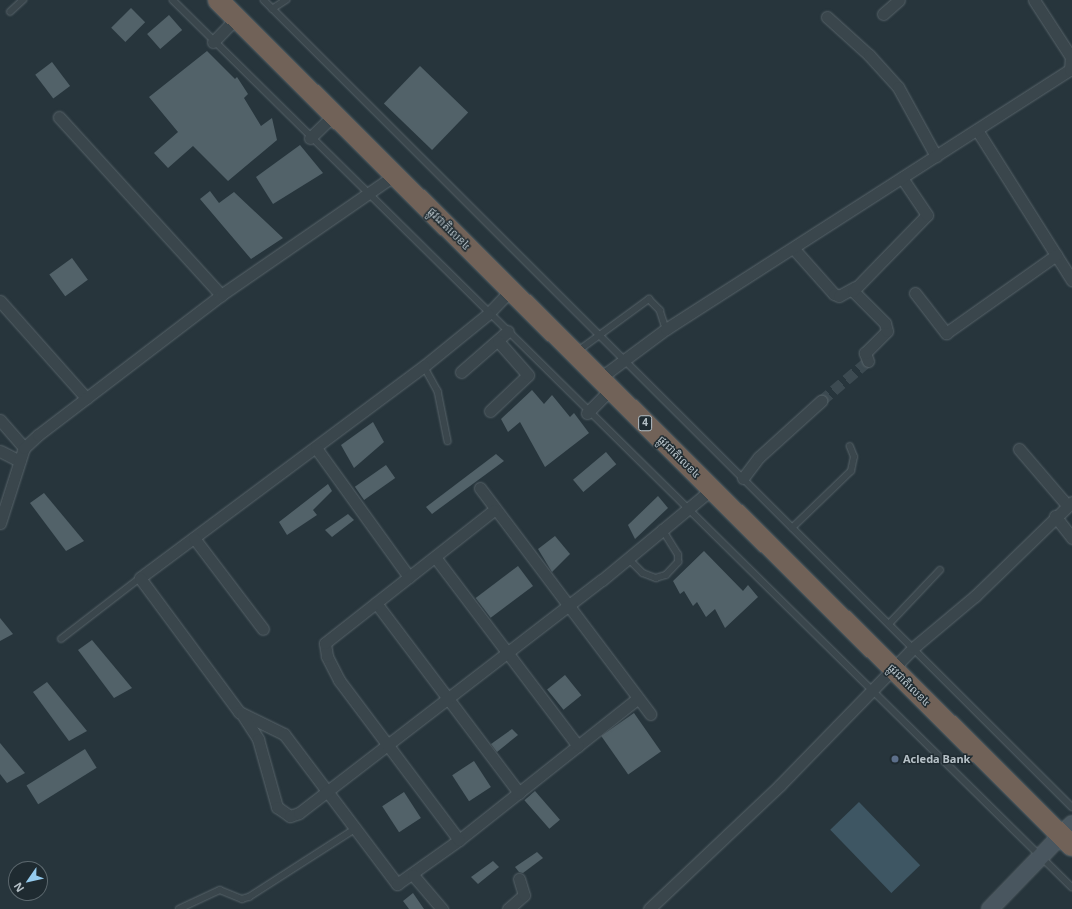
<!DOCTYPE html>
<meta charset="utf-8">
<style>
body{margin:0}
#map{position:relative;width:1072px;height:909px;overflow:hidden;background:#27353c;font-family:"Noto Sans","Noto Sans Khmer",sans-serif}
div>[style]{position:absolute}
.water>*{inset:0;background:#3e5663;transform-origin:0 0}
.building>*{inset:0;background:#526269;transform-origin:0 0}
.street-tunnel>*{height:11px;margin-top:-5.5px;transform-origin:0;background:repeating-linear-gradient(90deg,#3c4a51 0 11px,transparent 0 16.5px)}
.roads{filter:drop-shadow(0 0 1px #58646a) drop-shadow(0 0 1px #58646a)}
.lane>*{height:5.5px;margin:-2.75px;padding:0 2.75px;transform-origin:2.75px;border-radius:2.75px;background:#3a464c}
.street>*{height:11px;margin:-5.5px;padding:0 5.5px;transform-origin:5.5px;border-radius:5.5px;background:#3a464c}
.secondary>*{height:16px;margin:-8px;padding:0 8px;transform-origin:8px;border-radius:8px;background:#49565f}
.highway>*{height:20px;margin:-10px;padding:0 10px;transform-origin:10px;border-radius:10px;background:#716258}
.dots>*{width:11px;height:11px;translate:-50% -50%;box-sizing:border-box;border:2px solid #1f2b31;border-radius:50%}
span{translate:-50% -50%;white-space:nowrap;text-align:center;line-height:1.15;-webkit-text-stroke:3px #1f2b31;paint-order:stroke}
.shield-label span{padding:1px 3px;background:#1f2b31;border:1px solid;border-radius:3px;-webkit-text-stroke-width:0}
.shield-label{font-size:10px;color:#b6c1c7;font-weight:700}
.street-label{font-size:11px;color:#b6c1c7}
.poi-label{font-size:11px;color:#b6c1c7;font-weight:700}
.left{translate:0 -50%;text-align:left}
.north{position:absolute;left:8px;top:861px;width:40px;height:40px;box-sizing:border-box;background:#1f2b31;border:1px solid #5b676d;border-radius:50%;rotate:236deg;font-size:11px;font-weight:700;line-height:16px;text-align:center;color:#b6c1c7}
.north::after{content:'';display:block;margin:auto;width:14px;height:18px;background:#95cbee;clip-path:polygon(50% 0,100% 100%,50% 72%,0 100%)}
</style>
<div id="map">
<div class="water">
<i style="left:859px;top:802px;width:88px;height:40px;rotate:46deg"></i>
</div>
<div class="building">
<i style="left:131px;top:8px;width:20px;height:28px;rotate:45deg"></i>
<i style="left:169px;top:15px;width:20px;height:29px;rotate:49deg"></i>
<i style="clip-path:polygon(207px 51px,235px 79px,237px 77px,248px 94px,244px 98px,261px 126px,272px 118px,277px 140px,228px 181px,193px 146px,168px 168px,154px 153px,178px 132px,149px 97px)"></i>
<i style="left:52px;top:62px;width:30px;height:21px;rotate:53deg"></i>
<i style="left:420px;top:66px;width:67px;height:52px;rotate:44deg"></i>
<i style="clip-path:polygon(300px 145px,323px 173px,273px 204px,256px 177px)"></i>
<i style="clip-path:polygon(210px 191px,219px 203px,234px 192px,283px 238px,251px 259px,200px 199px)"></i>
<i style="left:72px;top:258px;width:27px;height:28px;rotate:54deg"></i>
<i style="clip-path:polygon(532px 390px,544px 404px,552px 395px,570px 417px,574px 413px,589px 433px,545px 467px,520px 422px,508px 432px,501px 419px)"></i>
<i style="clip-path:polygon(373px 422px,384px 442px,354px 468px,341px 445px)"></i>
<i style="left:606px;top:452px;width:16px;height:43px;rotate:50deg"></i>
<i style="clip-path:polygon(496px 454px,504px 461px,432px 514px,426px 507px)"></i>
<i style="left:386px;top:465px;width:16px;height:38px;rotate:55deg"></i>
<i style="clip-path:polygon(328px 484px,332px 491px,313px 510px,317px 515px,287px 535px,279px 522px)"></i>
<i style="clip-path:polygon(44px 493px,84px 541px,66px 551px,30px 503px)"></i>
<i style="clip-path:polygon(658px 496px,668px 508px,635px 539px,628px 525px)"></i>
<i style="clip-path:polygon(348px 514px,354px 520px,332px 537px,325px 530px)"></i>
<i style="clip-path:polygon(555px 536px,570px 554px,552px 572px,538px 549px)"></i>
<i style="clip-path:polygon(704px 551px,743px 591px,748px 585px,758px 597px,725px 628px,715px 609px,706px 617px,697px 602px,693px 606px,684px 591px,680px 594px,673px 581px)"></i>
<i style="left:518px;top:566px;width:25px;height:53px;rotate:53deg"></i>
<i style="clip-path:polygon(0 618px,13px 634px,0 641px)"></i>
<i style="clip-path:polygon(92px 640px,132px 688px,114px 698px,78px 650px)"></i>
<i style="left:565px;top:675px;width:26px;height:23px;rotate:51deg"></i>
<i style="clip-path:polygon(47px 682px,87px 731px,69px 741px,33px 692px)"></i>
<i style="left:634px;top:713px;width:47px;height:40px;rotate:55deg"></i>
<i style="clip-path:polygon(512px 729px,518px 735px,497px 752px,491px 744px)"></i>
<i style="clip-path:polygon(0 743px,25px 773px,7px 783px,0 774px)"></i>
<i style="left:85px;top:749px;width:22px;height:69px;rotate:58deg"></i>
<i style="left:474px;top:761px;width:31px;height:26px;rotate:57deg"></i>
<i style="left:535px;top:791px;width:38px;height:14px;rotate:49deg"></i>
<i style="left:404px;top:792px;width:31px;height:26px;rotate:57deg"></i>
<i style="clip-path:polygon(537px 852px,543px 858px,523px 873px,519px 872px,515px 867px)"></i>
<i style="clip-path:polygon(493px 861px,499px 867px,478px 884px,471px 877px)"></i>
<i style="clip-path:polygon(413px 893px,424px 909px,409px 909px,403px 901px)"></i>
</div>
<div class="street-tunnel">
<i style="left:821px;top:401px;width:62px;rotate:-40.4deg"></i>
</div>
<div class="roads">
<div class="lane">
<i style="left:173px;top:0;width:1263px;rotate:44.62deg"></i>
<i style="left:264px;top:0;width:1142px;rotate:44.96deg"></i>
<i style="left:272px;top:9px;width:17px;rotate:-33deg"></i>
<i style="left:10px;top:12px;width:18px;rotate:-43deg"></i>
<i style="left:578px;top:351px;width:88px;rotate:-36.2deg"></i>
<i style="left:649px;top:299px;width:16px;rotate:45deg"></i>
<i style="left:660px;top:310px;width:20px;rotate:72deg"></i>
<i style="left:424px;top:366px;width:29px;rotate:61deg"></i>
<i style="left:438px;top:391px;width:51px;rotate:78.7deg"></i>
<i style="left:792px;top:528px;width:82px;rotate:-44deg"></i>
<i style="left:851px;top:471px;width:14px;rotate:-78deg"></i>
<i style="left:854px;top:457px;width:11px;rotate:-112deg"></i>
<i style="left:628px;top:558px;width:21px;rotate:45deg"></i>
<i style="left:643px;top:573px;width:14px;rotate:21deg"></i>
<i style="left:656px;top:578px;width:10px;rotate:-17deg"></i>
<i style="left:666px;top:575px;width:18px;rotate:-47deg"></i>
<i style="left:678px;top:562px;width:7px;rotate:-90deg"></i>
<i style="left:678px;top:555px;width:31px;rotate:-122deg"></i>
<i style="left:889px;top:624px;width:74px;rotate:-46.6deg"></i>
<i style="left:61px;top:639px;width:100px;rotate:-37.7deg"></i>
<i style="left:179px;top:909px;width:45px;rotate:-24.9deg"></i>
<i style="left:220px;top:890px;width:24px;rotate:22deg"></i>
<i style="left:242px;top:899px;width:7px;rotate:-16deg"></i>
<i style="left:249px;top:897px;width:126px;rotate:-32.7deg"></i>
</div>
<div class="street">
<i style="left:883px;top:14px;width:21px;rotate:-41deg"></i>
<i style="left:827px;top:17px;width:57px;rotate:42.1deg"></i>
<i style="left:869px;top:55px;width:43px;rotate:47.8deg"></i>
<i style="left:898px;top:87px;width:79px;rotate:61.2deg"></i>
<i style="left:213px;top:42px;width:33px;rotate:-46deg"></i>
<i style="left:59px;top:117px;width:241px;rotate:47.7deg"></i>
<i style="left:977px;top:130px;width:178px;rotate:57.7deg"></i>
<i style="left:310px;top:138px;width:33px;rotate:-44deg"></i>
<i style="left:794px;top:249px;width:60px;rotate:48.4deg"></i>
<i style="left:834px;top:294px;width:5px;rotate:22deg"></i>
<i style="left:839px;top:296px;width:18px;rotate:-29deg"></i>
<i style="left:511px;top:290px;width:33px;rotate:134deg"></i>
<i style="left:488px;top:314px;width:82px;rotate:140.9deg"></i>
<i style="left:424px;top:366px;width:354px;rotate:143.3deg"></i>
<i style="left:140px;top:578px;width:167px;rotate:53.5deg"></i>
<i style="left:239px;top:712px;width:50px;rotate:26.1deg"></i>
<i style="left:284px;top:734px;width:188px;rotate:53deg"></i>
<i style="left:397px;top:884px;width:76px;rotate:-35.4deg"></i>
<i style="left:459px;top:840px;width:228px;rotate:-38.4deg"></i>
<i style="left:915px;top:293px;width:51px;rotate:52.2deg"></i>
<i style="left:946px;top:333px;width:135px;rotate:-35.3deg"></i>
<i style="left:0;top:301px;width:130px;rotate:48.4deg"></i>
<i style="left:868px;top:361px;width:9px;rotate:-111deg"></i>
<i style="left:865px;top:353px;width:31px;rotate:-45deg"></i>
<i style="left:887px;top:331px;width:8px;rotate:-104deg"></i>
<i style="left:885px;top:323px;width:45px;rotate:-135deg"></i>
<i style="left:853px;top:291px;width:106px;rotate:-45.8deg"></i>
<i style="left:927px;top:215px;width:45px;rotate:-124deg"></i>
<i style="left:461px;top:372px;width:62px;rotate:-41.1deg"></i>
<i style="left:600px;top:378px;width:82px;rotate:-36.6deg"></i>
<i style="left:666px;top:329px;width:480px;rotate:-32.7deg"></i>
<i style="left:1070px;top:70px;width:13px;rotate:-86deg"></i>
<i style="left:1071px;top:57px;width:68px;rotate:-123deg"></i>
<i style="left:490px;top:411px;width:52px;rotate:-43.5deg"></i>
<i style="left:528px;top:375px;width:45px;rotate:-131.4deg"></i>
<i style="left:587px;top:413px;width:34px;rotate:-45deg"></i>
<i style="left:0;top:420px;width:37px;rotate:49deg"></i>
<i style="left:316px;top:448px;width:159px;rotate:54.2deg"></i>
<i style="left:1019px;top:449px;width:74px;rotate:49.4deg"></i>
<i style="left:0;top:451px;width:22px;rotate:27deg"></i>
<i style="left:743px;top:478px;width:26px;rotate:-53deg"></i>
<i style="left:759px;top:457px;width:84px;rotate:-42.1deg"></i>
<i style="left:480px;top:488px;width:283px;rotate:53deg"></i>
<i style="left:1055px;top:516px;width:28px;rotate:52deg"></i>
<i style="left:0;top:523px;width:79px;rotate:-72.3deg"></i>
<i style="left:24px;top:448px;width:19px;rotate:-43deg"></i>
<i style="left:38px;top:435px;width:230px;rotate:-37.4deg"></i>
<i style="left:221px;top:295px;width:211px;rotate:-34.6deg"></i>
<i style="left:194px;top:538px;width:114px;rotate:52.8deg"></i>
<i style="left:435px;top:557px;width:237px;rotate:52.9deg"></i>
<i style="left:376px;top:603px;width:238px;rotate:53deg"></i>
<i style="left:242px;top:714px;width:30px;rotate:57deg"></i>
<i style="left:258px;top:739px;width:71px;rotate:74.4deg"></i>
<i style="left:277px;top:807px;width:16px;rotate:35deg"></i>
<i style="left:290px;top:816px;width:9px;rotate:-18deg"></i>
<i style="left:299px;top:813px;width:382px;rotate:-37.6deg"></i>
<i style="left:602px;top:580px;width:143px;rotate:-39.6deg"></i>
<i style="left:459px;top:840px;width:200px;rotate:-126.9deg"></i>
<i style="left:339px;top:680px;width:27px;rotate:-117deg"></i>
<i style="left:327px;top:656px;width:13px;rotate:-99deg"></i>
<i style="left:325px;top:643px;width:215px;rotate:-38.2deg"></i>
<i style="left:413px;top:875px;width:45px;rotate:49.5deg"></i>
<i style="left:508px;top:909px;width:21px;rotate:-41deg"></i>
<i style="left:524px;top:895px;width:17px;rotate:-107deg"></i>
<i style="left:649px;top:909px;width:180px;rotate:-43.4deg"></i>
<i style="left:780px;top:785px;width:191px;rotate:-45.8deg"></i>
<i style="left:913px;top:648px;width:81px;rotate:-40deg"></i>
<i style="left:975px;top:596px;width:135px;rotate:-44.1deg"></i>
</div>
<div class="secondary">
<i style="left:990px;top:909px;width:118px;rotate:-46deg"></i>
</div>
<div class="highway">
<i style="left:218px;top:0;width:1202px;rotate:44.73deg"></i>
</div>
</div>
<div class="dots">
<i style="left:895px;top:759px;background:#5c6f8a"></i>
</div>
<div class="shield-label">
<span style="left:645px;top:423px">4</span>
</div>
<div class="street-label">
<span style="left:449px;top:229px;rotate:45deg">ផ្លូវជាតិលេខ៤</span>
<span style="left:679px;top:457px;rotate:45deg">ផ្លូវជាតិលេខ៤</span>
<span style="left:909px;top:685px;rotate:45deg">ផ្លូវជាតិលេខ៤</span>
</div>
<div class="poi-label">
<span class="left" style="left:903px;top:759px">Acleda Bank</span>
</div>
<div class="north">N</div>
</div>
